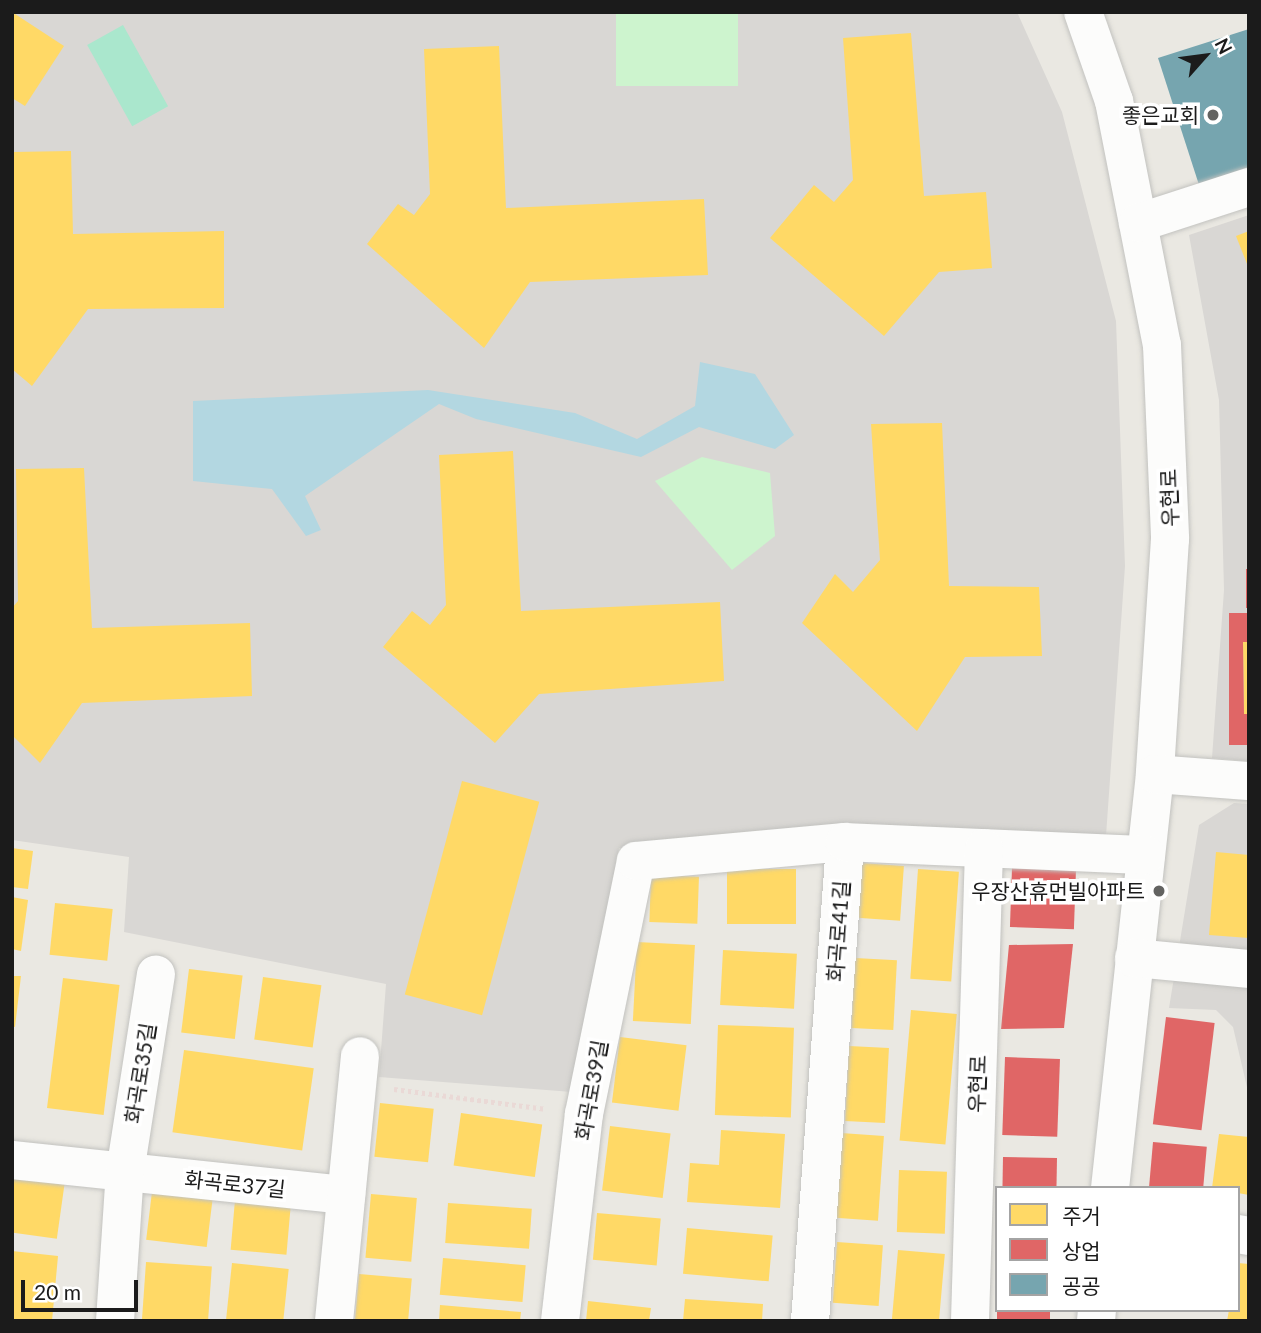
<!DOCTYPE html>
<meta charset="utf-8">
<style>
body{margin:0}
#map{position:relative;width:1261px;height:1333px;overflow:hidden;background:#eae8e2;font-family:Lato,"Noto Sans KR",sans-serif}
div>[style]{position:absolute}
.residential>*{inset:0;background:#d9d7d4}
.park>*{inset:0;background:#cdf4ce;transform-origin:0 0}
.pitch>*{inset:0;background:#aae7cd;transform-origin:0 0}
.water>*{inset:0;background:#b3d7e1}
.homes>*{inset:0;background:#ffd966;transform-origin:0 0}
.shops>*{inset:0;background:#e06666;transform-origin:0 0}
.public>*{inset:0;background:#76a5af}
.path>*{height:4.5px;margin-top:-2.25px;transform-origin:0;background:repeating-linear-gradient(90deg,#ead9d6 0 3.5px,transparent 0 7px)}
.roads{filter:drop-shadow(0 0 2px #c2c2bf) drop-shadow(0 0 2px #c2c2bf)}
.minor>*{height:38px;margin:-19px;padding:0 19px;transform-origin:19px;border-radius:19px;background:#fcfcfb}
.dots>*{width:19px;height:19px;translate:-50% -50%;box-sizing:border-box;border:4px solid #fff;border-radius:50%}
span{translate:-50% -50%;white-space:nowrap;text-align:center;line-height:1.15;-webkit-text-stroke:7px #fff;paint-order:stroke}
.poi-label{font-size:21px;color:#1b1b1b}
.right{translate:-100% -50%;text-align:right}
.street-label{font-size:21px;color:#1b1b1b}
.frame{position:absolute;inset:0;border:14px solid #1b1b1b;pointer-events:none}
.legend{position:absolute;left:995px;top:1186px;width:245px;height:126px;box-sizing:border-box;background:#fff;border:2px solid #a4a4a4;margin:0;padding:9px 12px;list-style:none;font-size:21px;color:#1b1b1b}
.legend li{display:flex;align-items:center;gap:14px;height:35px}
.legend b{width:35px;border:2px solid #a4a4a4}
.north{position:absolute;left:1170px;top:21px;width:70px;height:70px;-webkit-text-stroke:5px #fff;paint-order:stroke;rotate:62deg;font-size:19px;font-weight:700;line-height:28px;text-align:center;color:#1b1b1b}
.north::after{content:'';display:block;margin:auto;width:24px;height:32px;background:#1b1b1b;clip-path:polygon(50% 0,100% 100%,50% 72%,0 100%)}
.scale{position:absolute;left:21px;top:1280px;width:117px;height:32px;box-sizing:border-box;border:4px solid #1b1b1b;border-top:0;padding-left:9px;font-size:21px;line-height:24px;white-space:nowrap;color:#1b1b1b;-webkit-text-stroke:5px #fff;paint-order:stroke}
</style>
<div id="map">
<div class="residential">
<i style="clip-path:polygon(12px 12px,1017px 12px,1062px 112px,1116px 321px,1125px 566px,1106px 836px,844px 824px,619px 848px,572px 1092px,379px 1077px,386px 984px,124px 932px,129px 857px,12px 840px)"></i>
<i style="clip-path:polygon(1249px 215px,1249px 761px,1212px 758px,1224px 590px,1219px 400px,1189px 235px)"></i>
<i style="clip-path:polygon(1234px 803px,1249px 804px,1249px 1096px,1233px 1027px,1216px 1010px,1169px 1008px,1199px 825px)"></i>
</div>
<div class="park">
<i style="left:616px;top:12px;width:122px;height:74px"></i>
<i style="clip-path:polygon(702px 457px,770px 473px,775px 536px,732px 570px,655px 481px)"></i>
</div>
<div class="pitch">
<i style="left:123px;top:25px;width:93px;height:41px;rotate:61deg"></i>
</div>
<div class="water">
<i style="clip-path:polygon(700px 362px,755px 374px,794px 435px,775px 449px,699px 427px,641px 457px,476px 419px,439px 404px,305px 496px,321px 530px,306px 536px,272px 489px,193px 481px,193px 401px,428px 390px,575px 413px,637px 439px,695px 406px)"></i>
</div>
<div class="homes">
<i style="clip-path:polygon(12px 12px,64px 46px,25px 106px,12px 98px)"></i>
<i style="clip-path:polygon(911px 33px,924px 196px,986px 192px,992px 268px,939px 272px,884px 336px,770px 238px,814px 185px,834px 202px,853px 180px,843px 38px)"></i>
<i style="clip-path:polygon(499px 46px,506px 208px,704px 199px,708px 275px,530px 282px,484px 348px,367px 244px,398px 204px,414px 215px,430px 194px,424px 49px)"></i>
<i style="clip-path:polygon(71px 151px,73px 234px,224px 231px,224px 308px,88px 309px,32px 386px,12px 369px,12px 152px)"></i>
<i style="clip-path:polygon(1249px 231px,1249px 269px,1236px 236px)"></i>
<i style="clip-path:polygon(942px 423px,949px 586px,1039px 587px,1042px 656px,965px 657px,917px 731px,802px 623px,835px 574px,853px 592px,880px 560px,871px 424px)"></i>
<i style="clip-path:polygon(513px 451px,521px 611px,720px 602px,724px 681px,539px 694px,495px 743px,383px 647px,412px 611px,430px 625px,446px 605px,439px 455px)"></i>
<i style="clip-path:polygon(84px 468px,92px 628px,250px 623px,252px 696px,82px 703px,40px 763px,12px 735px,12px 608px,18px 601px,16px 469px)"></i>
<i style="clip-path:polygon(1243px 642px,1249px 642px,1249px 714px,1244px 714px)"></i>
<i style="left:462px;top:781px;width:80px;height:221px;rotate:15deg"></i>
<i style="clip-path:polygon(12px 848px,33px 851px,28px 889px,12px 887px)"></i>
<i style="clip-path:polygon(1216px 852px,1249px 855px,1249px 938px,1209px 935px)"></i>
<i style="left:861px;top:863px;width:43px;height:55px;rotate:4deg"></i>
<i style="left:727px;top:869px;width:69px;height:55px"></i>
<i style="left:918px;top:869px;width:41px;height:110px;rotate:4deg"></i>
<i style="left:651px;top:875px;width:48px;height:47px;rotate:2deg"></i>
<i style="clip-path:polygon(12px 897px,28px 900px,21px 951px,12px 949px)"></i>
<i style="left:55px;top:903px;width:58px;height:52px;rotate:6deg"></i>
<i style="left:637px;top:942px;width:58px;height:79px;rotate:3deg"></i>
<i style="left:723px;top:950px;width:74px;height:55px;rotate:3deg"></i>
<i style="left:855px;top:958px;width:42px;height:70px;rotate:3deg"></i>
<i style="left:189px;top:969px;width:54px;height:64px;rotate:7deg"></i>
<i style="clip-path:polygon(12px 976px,21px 976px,15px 1027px,12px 1026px)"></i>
<i style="left:263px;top:977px;width:59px;height:63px;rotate:8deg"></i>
<i style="left:63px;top:978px;width:57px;height:131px;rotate:7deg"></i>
<i style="left:911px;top:1010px;width:46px;height:131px;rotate:5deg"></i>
<i style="left:718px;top:1025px;width:76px;height:90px;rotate:2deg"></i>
<i style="left:620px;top:1037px;width:67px;height:66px;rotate:7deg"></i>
<i style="left:849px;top:1046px;width:40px;height:75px;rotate:3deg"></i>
<i style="left:184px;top:1050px;width:131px;height:83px;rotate:8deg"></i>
<i style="left:380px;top:1103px;width:54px;height:54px;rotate:6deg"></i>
<i style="left:461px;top:1113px;width:82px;height:53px;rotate:8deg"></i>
<i style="left:610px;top:1126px;width:61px;height:65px;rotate:7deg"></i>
<i style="clip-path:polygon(721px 1130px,785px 1134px,780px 1208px,687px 1202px,690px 1163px,719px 1165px)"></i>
<i style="left:841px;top:1133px;width:43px;height:85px;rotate:4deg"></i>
<i style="clip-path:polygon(1219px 1134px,1249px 1137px,1249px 1195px,1238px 1193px,1238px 1188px,1212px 1188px)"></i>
<i style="left:899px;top:1170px;width:48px;height:62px;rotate:2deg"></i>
<i style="left:12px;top:1177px;width:53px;height:55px;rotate:8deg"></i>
<i style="left:152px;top:1192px;width:61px;height:48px;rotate:7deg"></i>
<i style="left:371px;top:1194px;width:46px;height:64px;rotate:5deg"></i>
<i style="left:235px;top:1200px;width:56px;height:50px;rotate:5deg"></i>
<i style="left:448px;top:1203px;width:84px;height:40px;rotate:4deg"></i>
<i style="left:597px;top:1213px;width:64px;height:47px;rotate:5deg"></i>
<i style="left:687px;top:1228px;width:86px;height:46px;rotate:5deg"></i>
<i style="left:837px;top:1242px;width:46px;height:61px;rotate:4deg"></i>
<i style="left:898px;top:1250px;width:47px;height:71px;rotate:5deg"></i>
<i style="clip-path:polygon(12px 1251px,58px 1256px,52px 1321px,12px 1321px)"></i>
<i style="left:443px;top:1258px;width:83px;height:37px;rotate:5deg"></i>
<i style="left:146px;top:1262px;width:66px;height:59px;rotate:4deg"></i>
<i style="left:232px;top:1263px;width:57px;height:58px;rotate:6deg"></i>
<i style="clip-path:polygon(1238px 1263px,1249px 1264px,1249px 1321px,1227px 1321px,1229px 1310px,1238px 1310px)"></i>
<i style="left:359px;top:1274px;width:53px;height:47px;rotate:5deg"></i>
<i style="clip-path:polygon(685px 1299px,763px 1304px,762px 1321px,683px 1321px)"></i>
<i style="clip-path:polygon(588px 1301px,651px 1308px,649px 1321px,586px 1321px)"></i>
<i style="clip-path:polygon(440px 1305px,521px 1312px,520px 1321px,439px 1321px)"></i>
</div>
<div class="shops">
<i style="left:1246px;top:569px;width:3px;height:39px"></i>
<i style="clip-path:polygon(1229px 613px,1249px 613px,1249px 642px,1243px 642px,1244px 714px,1249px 714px,1249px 745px,1229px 745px)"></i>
<i style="left:1012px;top:868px;width:64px;height:59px;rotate:2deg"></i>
<i style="clip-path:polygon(1073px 944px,1064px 1028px,1001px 1029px,1009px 945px)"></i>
<i style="left:1166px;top:1017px;width:49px;height:108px;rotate:7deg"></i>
<i style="left:1005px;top:1057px;width:55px;height:78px;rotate:2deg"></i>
<i style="left:1153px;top:1142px;width:54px;height:46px;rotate:5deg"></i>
<i style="left:1003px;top:1157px;width:54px;height:31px;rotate:1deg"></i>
<i style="left:997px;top:1310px;width:53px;height:11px"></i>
</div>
<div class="public">
<i style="clip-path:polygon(1249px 29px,1249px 173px,1200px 188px,1158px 58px)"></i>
</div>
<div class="path">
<i style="left:394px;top:1089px;width:152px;rotate:7.5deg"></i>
</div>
<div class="roads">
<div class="minor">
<i style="left:1083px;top:12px;width:94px;rotate:70.8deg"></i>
<i style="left:1114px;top:101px;width:249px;rotate:78.9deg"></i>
<i style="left:1162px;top:345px;width:194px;rotate:87.6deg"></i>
<i style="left:1170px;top:539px;width:235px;rotate:93.7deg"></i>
<i style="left:1155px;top:774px;width:416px;rotate:96.2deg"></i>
<i style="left:1138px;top:223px;width:117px;rotate:-18deg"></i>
<i style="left:1155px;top:774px;width:94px;rotate:4.3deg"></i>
<i style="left:1134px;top:958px;width:116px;rotate:5.5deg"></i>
<i style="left:12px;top:1160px;width:336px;rotate:6deg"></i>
<i style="left:1238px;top:1234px;width:11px;rotate:10deg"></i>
<i style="left:115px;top:1321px;width:149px;rotate:-86.2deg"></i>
<i style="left:125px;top:1172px;width:200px;rotate:-81.1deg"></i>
<i style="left:334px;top:1321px;width:266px;rotate:-84.4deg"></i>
<i style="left:560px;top:1321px;width:208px;rotate:-83.4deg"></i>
<i style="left:584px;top:1114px;width:258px;rotate:-78.4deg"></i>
<i style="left:636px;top:861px;width:210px;rotate:-5.2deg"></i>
<i style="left:810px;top:1321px;width:480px;rotate:-85.8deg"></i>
<i style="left:845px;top:842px;width:301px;rotate:2.5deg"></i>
<i style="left:970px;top:1321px;width:473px;rotate:-88.3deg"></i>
<i style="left:1096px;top:1321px;width:11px;rotate:-85deg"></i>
</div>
</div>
<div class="dots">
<i style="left:1213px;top:115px;background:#636361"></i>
<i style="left:1159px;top:891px;background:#636361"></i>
</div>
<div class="poi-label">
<span class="right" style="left:1199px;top:115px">좋은교회</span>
<span class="right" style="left:1145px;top:891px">우장산휴먼빌아파트</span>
</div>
<div class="street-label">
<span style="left:1169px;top:498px;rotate:-92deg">우현로</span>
<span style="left:838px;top:931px;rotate:-86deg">화곡로41길</span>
<span style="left:140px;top:1073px;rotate:-81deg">화곡로35길</span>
<span style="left:977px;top:1084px;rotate:-88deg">우현로</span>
<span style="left:591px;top:1090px;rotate:-80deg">화곡로39길</span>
<span style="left:235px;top:1184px;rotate:6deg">화곡로37길</span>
</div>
<div class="frame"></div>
<ul class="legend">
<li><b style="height:19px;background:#ffd966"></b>주거</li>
<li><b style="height:19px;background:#e06666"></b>상업</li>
<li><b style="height:19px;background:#76a5af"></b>공공</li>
</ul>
<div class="north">N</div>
<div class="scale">20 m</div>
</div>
